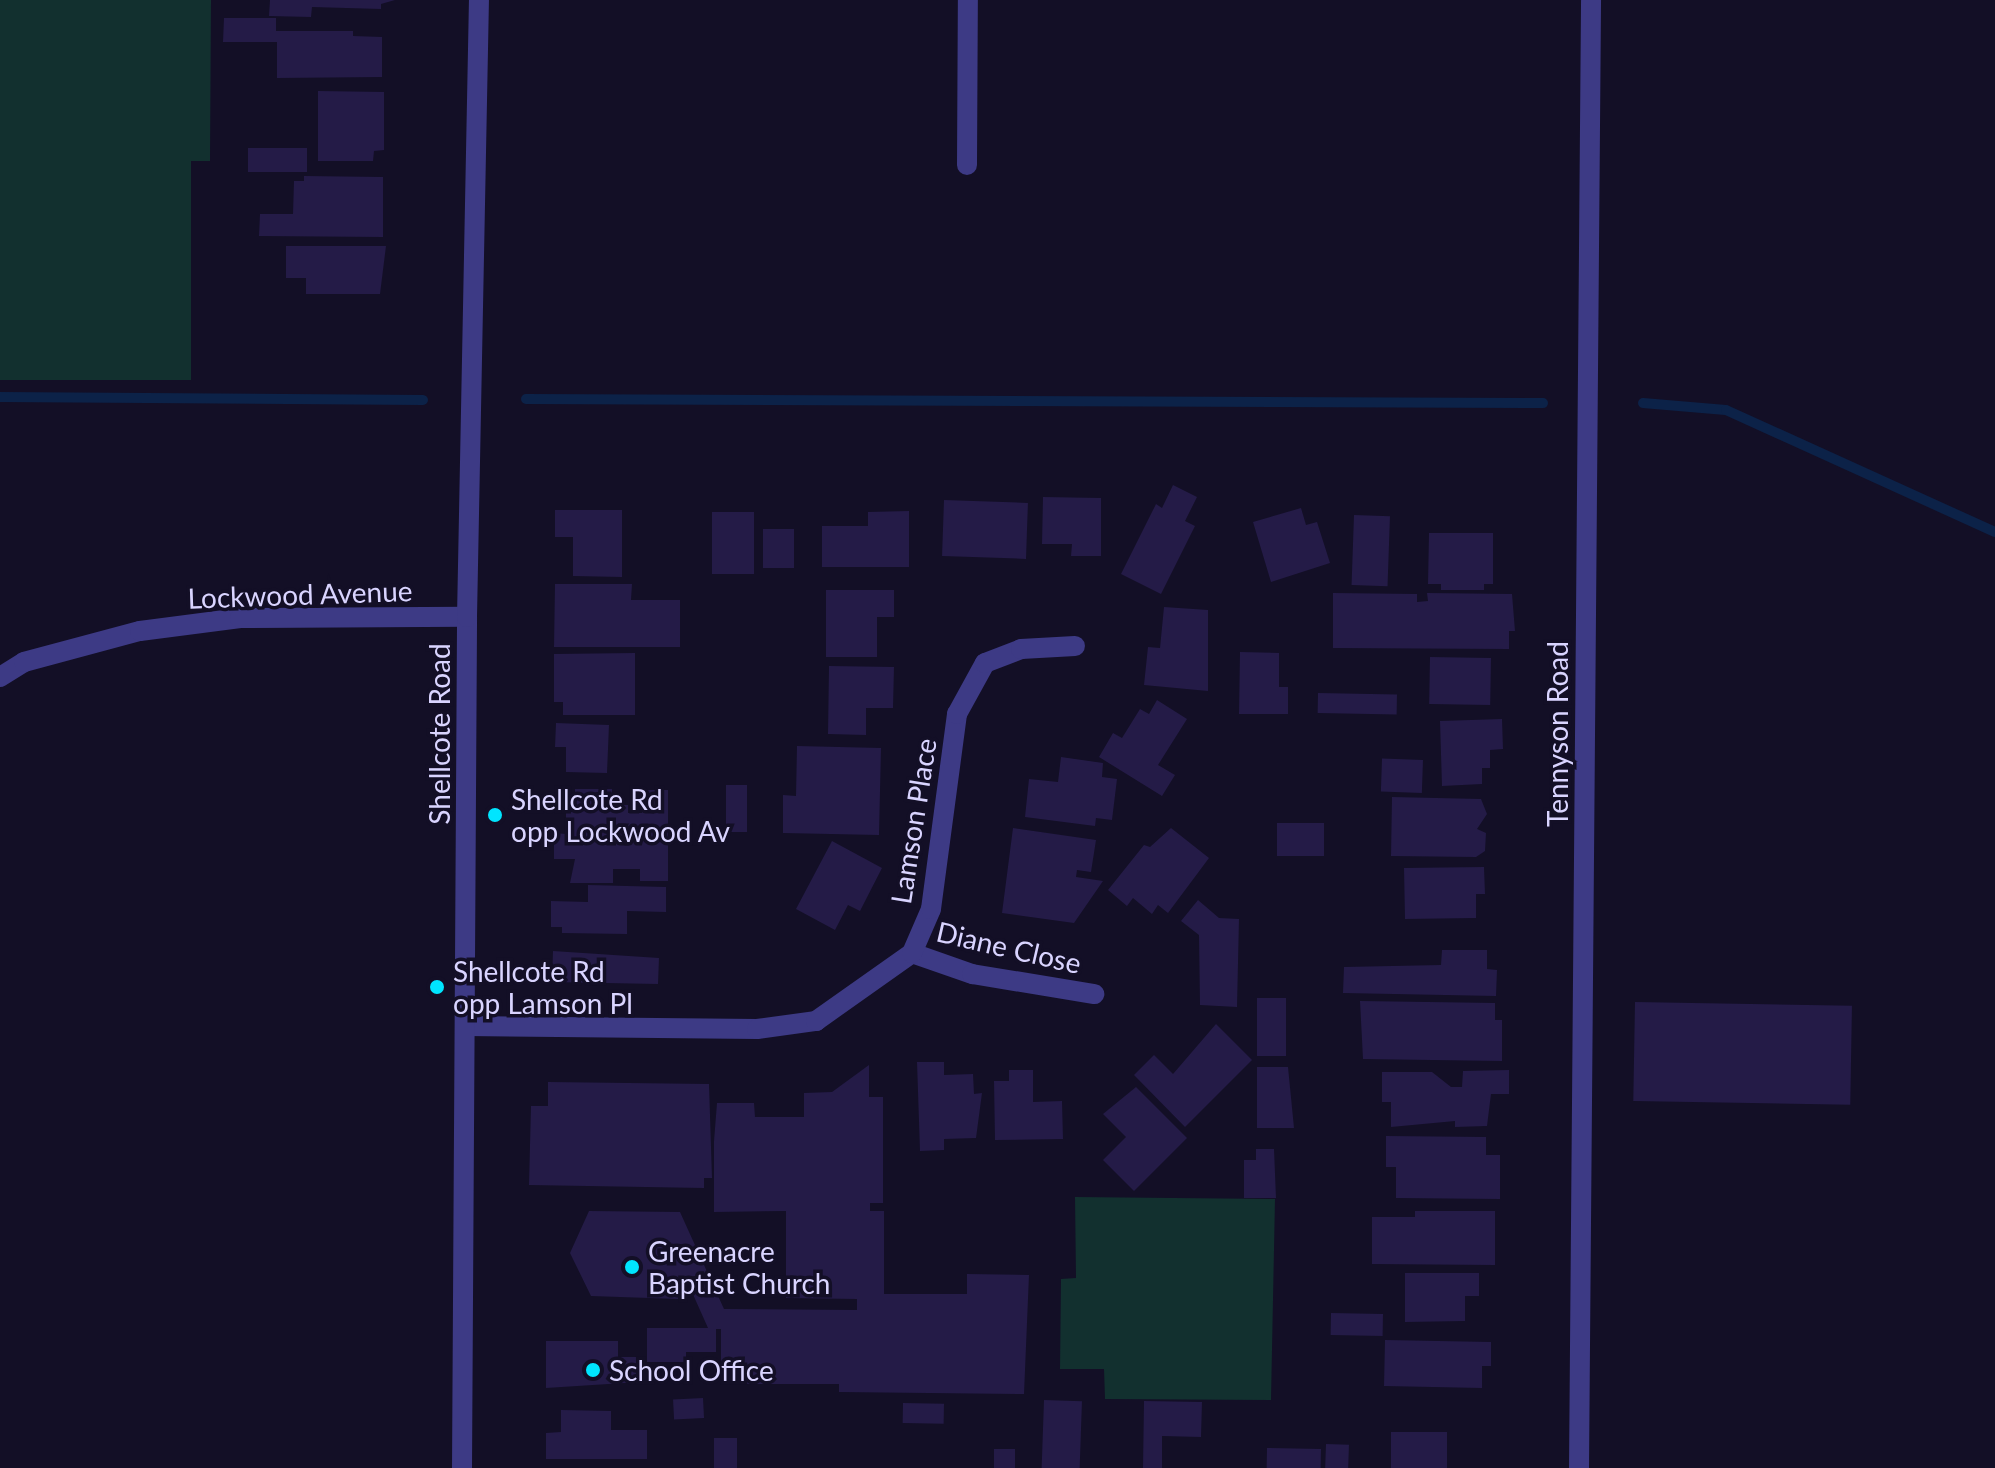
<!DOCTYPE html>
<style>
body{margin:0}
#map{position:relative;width:1995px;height:1468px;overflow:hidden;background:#130f26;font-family:Lato,sans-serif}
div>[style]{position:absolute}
.green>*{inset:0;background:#12302f}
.stream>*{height:10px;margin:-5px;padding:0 5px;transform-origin:5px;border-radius:5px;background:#0c2248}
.building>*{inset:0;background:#241b47;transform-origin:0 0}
.minor>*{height:20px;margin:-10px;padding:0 10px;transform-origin:10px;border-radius:10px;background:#3d3a85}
.dots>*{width:22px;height:22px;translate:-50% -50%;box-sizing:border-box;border:4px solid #130f26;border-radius:50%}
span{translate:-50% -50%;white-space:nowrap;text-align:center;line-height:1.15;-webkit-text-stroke:7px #130f26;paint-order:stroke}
.street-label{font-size:28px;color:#d9d4ff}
.poi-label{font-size:28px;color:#d9d4ff}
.left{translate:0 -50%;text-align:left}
</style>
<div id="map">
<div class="green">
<i style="clip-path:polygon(0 0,211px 0,210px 161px,191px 161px,191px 380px,0 380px)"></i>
<i style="clip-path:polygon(1075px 1197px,1275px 1199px,1271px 1400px,1105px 1399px,1104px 1369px,1060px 1369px,1061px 1279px,1076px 1278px)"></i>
</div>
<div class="stream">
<i style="left:0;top:397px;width:423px;rotate:0.4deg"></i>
<i style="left:526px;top:399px;width:1017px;rotate:0.23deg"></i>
<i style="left:1643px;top:403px;width:83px;rotate:4.8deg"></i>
<i style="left:1726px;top:410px;width:295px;rotate:24.4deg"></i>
</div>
<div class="building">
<i style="clip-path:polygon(270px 0,395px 0,381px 4px,381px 9px,312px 7px,311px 17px,269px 16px)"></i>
<i style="clip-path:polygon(224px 18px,276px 18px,276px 31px,353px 31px,353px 36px,382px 37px,382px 77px,277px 78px,277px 42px,223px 42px)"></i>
<i style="clip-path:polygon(318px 91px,384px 92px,384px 150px,374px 151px,373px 161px,318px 161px)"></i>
<i style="left:248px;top:148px;width:59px;height:24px"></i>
<i style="clip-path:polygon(304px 176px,383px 177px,383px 237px,259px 236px,260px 214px,293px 214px,294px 181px,304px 181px)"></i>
<i style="clip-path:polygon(286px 246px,386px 246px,380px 294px,306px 294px,306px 278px,286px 278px)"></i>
<i style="clip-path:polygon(1173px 485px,1197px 497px,1185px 521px,1195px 526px,1161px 594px,1121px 574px,1156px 504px,1162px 508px)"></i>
<i style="clip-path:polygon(1043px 497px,1101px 498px,1101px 556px,1071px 556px,1072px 544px,1042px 544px)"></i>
<i style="left:944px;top:500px;width:84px;height:56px;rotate:2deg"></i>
<i style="clip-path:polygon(1301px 508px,1306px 525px,1317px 522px,1330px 563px,1271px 582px,1253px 522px)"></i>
<i style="clip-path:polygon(555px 510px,622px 510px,622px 577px,573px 576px,573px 537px,555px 537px)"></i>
<i style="clip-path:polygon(909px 511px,909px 567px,822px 567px,822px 526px,868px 526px,868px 512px)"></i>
<i style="left:712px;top:512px;width:42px;height:62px"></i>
<i style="left:1354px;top:515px;width:36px;height:70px;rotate:2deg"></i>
<i style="left:763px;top:529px;width:31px;height:39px"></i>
<i style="clip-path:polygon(1429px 533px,1493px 533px,1493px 584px,1484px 584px,1484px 590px,1441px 590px,1441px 584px,1428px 584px)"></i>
<i style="clip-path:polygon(555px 584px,632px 584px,631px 600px,680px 600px,680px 647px,554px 647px)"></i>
<i style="clip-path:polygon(826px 590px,894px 590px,894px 617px,877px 617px,877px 657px,826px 657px)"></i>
<i style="clip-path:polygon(1333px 593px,1417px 594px,1417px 602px,1428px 601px,1427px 593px,1512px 594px,1515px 631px,1509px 631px,1509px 649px,1333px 648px)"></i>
<i style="clip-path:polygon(1164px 607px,1208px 610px,1208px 691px,1144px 685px,1148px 647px,1160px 648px)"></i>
<i style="clip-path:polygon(1240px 652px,1279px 653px,1279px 687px,1288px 687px,1288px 714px,1239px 714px)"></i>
<i style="clip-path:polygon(635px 653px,635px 715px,563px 715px,563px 702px,554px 702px,554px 654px)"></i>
<i style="left:1430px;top:657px;width:61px;height:47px;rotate:1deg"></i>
<i style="clip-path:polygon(829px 666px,894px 667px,893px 708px,866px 708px,866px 735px,828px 734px)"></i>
<i style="left:1318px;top:693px;width:79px;height:20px;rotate:1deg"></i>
<i style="clip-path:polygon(1157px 700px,1187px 719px,1158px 765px,1175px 775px,1162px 796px,1099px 757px,1113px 733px,1122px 738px,1140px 709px,1149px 714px)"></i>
<i style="clip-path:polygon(1502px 719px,1503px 749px,1490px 750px,1490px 768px,1482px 768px,1482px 784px,1442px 786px,1440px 721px)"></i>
<i style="clip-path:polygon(556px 723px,609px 725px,607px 773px,566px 772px,566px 747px,555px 747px)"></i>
<i style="clip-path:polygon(797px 746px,881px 748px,879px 835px,783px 833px,783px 795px,796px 796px)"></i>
<i style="clip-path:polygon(1061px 757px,1103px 763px,1102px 777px,1117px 779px,1112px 820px,1096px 818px,1095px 826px,1025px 817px,1029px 779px,1058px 782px)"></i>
<i style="left:1423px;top:760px;width:33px;height:41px;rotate:92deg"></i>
<i style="left:726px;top:785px;width:21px;height:47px"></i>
<i style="clip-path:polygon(575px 789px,612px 789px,612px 805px,628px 805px,628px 813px,642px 813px,642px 790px,668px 790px,668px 881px,640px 881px,640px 869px,613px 869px,613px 883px,570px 883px,575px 859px,554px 859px,554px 833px,566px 834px,566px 812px,575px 812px)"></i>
<i style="clip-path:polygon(1392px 797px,1481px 799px,1487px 814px,1477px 829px,1486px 833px,1485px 851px,1476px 857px,1391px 856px)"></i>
<i style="left:1277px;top:823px;width:47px;height:33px"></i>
<i style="clip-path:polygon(1013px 828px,1096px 840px,1091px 872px,1077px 870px,1076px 877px,1103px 881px,1074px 923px,1002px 913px)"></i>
<i style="clip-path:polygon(1171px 828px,1209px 858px,1168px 913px,1158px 905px,1152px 914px,1133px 898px,1127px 906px,1108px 890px,1144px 845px,1150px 847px)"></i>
<i style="clip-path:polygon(832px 841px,882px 868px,860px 911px,848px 905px,835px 930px,796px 909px)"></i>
<i style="clip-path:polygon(1484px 867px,1485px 894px,1476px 894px,1476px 918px,1405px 919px,1404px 868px)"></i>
<i style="clip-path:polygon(588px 885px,666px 887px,666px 912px,627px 911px,627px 934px,562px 933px,562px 927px,551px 927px,551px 901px,588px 902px)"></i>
<i style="clip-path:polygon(1198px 900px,1219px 918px,1239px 919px,1237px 1007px,1200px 1005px,1199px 935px,1181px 921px)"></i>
<i style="clip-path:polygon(1442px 950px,1487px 950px,1487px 969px,1497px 970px,1496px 996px,1343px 993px,1344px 967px,1441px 965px)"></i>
<i style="clip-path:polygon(553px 951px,659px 958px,658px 984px,552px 982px)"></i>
<i style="left:1257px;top:998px;width:29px;height:58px"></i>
<i style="clip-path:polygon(1360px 1001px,1495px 1003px,1495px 1020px,1502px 1020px,1502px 1061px,1363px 1059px)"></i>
<i style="left:1635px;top:1002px;width:217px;height:99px;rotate:1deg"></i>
<i style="clip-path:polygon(1216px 1024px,1252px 1060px,1185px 1127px,1134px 1075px,1154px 1055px,1173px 1074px)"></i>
<i style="clip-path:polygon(917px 1062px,944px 1062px,944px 1075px,973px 1074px,974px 1094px,982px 1093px,976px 1138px,944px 1139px,944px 1150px,920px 1151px)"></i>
<i style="clip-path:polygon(869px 1065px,869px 1097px,883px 1097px,883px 1203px,870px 1203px,870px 1211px,884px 1211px,884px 1294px,967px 1294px,967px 1274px,1029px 1275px,1024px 1394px,839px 1392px,839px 1384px,737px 1384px,737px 1367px,721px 1368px,721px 1329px,716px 1329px,716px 1352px,686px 1352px,686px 1362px,647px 1362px,647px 1328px,708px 1328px,687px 1281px,678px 1299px,591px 1296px,570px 1253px,589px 1211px,680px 1212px,724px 1309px,857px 1310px,857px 1299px,786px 1298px,786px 1211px,714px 1212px,714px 1141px,717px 1103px,754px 1103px,755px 1117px,804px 1117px,804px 1093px,832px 1092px)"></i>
<i style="clip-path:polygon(1257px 1067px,1288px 1067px,1294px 1128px,1257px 1128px)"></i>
<i style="clip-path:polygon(1009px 1070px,1033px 1070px,1033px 1102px,1062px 1101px,1063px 1139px,995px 1140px,994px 1081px,1009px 1081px)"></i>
<i style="clip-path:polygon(1509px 1070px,1509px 1094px,1491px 1094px,1487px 1126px,1455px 1127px,1455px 1121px,1391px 1127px,1391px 1102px,1382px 1102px,1382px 1072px,1432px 1072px,1451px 1087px,1462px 1087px,1463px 1071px)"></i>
<i style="clip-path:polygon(548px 1082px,709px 1084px,712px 1178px,704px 1178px,704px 1188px,529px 1185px,531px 1106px,548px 1106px)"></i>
<i style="clip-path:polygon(1136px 1087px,1187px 1138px,1134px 1191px,1103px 1160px,1126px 1137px,1103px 1114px)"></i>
<i style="clip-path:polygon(1386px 1136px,1486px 1137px,1486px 1155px,1500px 1155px,1500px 1199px,1396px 1198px,1396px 1167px,1386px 1167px)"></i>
<i style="clip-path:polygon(1256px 1149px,1274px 1149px,1276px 1198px,1244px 1198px,1244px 1160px,1256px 1160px)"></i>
<i style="clip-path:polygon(1415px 1211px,1495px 1211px,1495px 1265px,1372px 1264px,1372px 1217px,1415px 1217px)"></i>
<i style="clip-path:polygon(1405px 1273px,1479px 1273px,1479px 1296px,1465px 1296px,1465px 1321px,1405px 1322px)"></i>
<i style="left:1331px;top:1313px;width:52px;height:22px;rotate:1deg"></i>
<i style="clip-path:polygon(1385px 1340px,1491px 1342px,1491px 1366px,1482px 1366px,1482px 1388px,1384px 1386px)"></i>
<i style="clip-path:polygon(546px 1341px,618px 1341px,618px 1357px,640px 1357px,640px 1382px,546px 1388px)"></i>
<i style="left:703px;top:1398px;width:20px;height:30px;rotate:87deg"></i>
<i style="left:1044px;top:1400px;width:38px;height:68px;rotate:2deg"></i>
<i style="clip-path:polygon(1144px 1401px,1202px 1402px,1201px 1437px,1162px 1436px,1162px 1468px,1143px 1468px)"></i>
<i style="left:903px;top:1403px;width:41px;height:20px;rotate:1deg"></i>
<i style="clip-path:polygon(561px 1410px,611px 1411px,611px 1430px,647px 1430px,647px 1459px,546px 1459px,546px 1433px,561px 1432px)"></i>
<i style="left:1447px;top:1432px;width:36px;height:56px;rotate:90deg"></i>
<i style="left:714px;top:1438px;width:23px;height:30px"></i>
<i style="left:1326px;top:1444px;width:23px;height:24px;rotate:2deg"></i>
<i style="left:1267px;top:1448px;width:54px;height:20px;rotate:1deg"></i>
<i style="left:1015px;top:1449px;width:19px;height:21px;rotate:90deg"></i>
</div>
<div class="minor">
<i style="left:967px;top:165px;width:165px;rotate:-89.7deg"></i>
<i style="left:0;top:677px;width:28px;rotate:-32deg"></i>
<i style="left:24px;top:662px;width:120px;rotate:-15deg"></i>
<i style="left:140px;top:631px;width:101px;rotate:-7.4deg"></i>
<i style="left:240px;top:618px;width:227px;rotate:-0.3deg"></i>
<i style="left:912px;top:953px;width:64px;rotate:19.3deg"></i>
<i style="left:972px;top:974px;width:124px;rotate:9.3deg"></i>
<i style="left:466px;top:1026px;width:291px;rotate:0.6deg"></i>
<i style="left:757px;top:1029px;width:60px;rotate:-7.7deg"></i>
<i style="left:816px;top:1021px;width:118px;rotate:-35.3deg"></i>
<i style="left:912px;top:953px;width:48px;rotate:-66.6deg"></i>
<i style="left:931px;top:909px;width:197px;rotate:-82.4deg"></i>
<i style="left:957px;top:714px;width:58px;rotate:-61.2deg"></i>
<i style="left:985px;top:663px;width:39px;rotate:-21deg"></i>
<i style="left:1021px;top:649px;width:54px;rotate:-3.2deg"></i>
<i style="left:462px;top:1468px;width:851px;rotate:-89.66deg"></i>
<i style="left:467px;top:617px;width:617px;rotate:-88.89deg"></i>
<i style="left:1579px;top:1468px;width:1468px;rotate:-89.53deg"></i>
</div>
<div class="dots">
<i style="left:495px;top:815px;background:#00e5ff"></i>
<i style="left:437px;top:987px;background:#00e5ff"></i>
<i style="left:632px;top:1267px;background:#00e5ff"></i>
<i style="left:593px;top:1370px;background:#00e5ff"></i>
</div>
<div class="street-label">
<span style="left:300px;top:594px;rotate:-2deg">Lockwood Avenue</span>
<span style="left:439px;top:734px;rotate:-90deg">Shellcote Road</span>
<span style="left:1557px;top:734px;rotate:-90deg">Tennyson Road</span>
<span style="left:913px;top:821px;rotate:-81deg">Lamson Place</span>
<span style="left:1009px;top:947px;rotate:13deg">Diane Close</span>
</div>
<div class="poi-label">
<span class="left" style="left:511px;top:815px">Shellcote Rd<br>opp Lockwood Av</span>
<span class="left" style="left:453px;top:987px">Shellcote Rd<br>opp Lamson Pl</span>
<span class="left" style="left:648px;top:1267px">Greenacre<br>Baptist Church</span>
<span class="left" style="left:609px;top:1370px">School Office</span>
</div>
</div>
